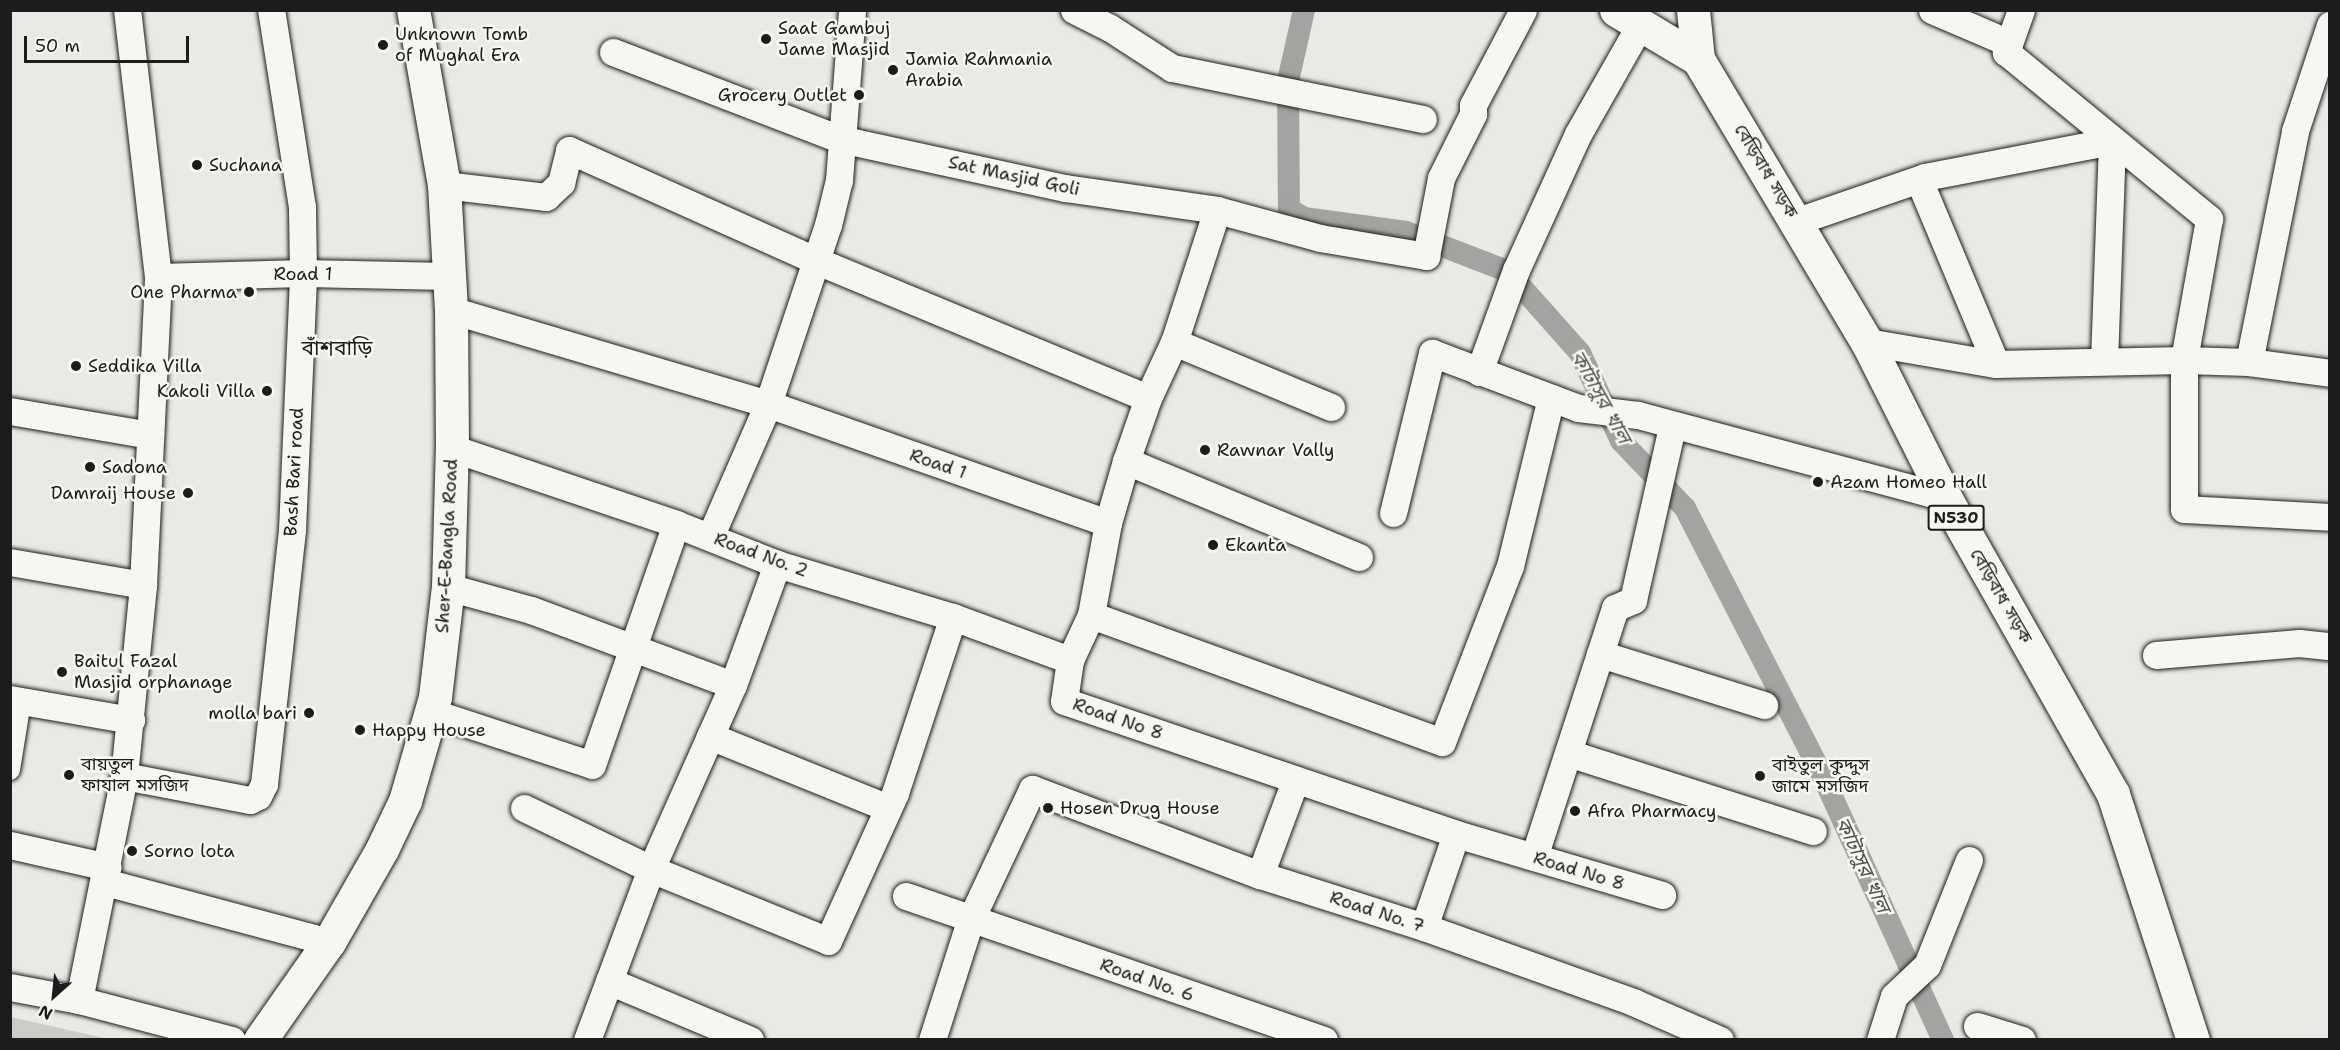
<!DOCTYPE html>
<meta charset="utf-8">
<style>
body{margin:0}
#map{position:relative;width:2340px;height:1050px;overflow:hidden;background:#e9e9e5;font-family:"Shantell Sans","Noto Sans Bengali",sans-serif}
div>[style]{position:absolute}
.green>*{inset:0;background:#cbcbc7}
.canal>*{height:22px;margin:-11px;padding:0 11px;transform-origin:11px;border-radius:11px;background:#a3a3a1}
.roads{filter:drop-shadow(0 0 2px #1c1c1c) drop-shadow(0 0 2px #1c1c1c)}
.pedestrian>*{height:20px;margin:-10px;padding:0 10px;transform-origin:10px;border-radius:10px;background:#f6f6f2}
.minor>*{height:27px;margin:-13.5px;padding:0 13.5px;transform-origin:13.5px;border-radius:13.5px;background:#f6f6f2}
.tertiary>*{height:33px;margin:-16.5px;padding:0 16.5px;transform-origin:16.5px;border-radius:16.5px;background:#f6f6f2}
.secondary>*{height:33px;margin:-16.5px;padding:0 16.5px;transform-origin:16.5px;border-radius:16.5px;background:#f6f6f2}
.trunk>*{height:33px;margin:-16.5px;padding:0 16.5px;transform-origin:16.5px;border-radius:16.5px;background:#f6f6f2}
.dots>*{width:16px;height:16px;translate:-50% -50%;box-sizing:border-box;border:3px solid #f6f6f2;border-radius:50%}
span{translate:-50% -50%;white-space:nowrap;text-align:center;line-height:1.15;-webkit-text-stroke:5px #f6f6f2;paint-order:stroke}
.shield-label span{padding:2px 4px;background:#f6f6f2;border:2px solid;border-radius:4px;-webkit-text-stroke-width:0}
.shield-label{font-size:16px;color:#1c1c1c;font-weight:700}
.poi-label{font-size:18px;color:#1c1c1c}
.left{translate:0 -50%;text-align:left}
.right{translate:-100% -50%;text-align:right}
.street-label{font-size:18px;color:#1c1c1c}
.water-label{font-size:20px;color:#525251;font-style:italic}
.quarter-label{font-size:21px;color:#1c1c1c}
.frame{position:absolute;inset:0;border:12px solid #1c1c1c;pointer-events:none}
.north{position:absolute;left:24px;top:966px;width:60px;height:60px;-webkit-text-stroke:4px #f6f6f2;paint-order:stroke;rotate:207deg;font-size:16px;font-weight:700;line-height:24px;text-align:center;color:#1c1c1c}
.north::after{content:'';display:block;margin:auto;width:21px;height:27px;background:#1c1c1c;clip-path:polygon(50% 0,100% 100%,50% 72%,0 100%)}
.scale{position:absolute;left:24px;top:36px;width:165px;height:27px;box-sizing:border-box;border:3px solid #1c1c1c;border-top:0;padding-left:8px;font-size:18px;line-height:21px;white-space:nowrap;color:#1c1c1c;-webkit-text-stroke:4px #f6f6f2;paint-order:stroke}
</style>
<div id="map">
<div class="green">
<i style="clip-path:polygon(10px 1017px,11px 1017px,108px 1039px,11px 1039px)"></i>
</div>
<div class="canal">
<i style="left:1304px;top:10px;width:73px;rotate:102.7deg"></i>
<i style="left:1288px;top:81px;width:128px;rotate:89.6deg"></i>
<i style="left:1289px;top:209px;width:17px;rotate:31deg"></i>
<i style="left:1304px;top:218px;width:103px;rotate:7.8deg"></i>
<i style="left:1406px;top:232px;width:108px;rotate:21.1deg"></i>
<i style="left:1507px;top:271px;width:110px;rotate:48.3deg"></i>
<i style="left:1580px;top:353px;width:97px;rotate:65deg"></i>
<i style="left:1621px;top:441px;width:93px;rotate:46.3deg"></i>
<i style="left:1685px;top:508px;width:305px;rotate:62.8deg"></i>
<i style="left:1824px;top:779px;width:287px;rotate:65.5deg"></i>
</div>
<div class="roads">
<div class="pedestrian">
<i style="left:10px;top:770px;width:70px;rotate:-80.9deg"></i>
</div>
<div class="minor">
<i style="left:1074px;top:10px;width:40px;rotate:26.6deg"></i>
<i style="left:1110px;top:28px;width:74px;rotate:32.8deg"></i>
<i style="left:1172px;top:68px;width:256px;rotate:11.5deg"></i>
<i style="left:1932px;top:10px;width:84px;rotate:23.2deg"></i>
<i style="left:2021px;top:10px;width:45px;rotate:109.7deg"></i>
<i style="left:2006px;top:52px;width:263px;rotate:39.4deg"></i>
<i style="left:2209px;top:219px;width:143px;rotate:100.1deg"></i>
<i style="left:2184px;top:360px;width:149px;rotate:90deg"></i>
<i style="left:2184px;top:509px;width:146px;rotate:3.1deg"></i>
<i style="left:613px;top:52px;width:243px;rotate:21deg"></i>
<i style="left:840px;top:139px;width:230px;rotate:12.3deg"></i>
<i style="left:1065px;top:188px;width:154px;rotate:8.2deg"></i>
<i style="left:1217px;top:210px;width:107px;rotate:15.2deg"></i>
<i style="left:1320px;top:238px;width:108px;rotate:9.6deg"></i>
<i style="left:1426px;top:256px;width:79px;rotate:-79.1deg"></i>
<i style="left:1441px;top:178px;width:72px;rotate:-63.4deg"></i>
<i style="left:1473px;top:114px;width:9px;rotate:-90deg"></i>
<i style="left:1473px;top:105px;width:107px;rotate:-62.2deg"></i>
<i style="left:1919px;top:180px;width:199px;rotate:67.3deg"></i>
<i style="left:444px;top:185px;width:103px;rotate:6.7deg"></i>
<i style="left:546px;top:197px;width:21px;rotate:-43deg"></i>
<i style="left:561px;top:183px;width:34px;rotate:-76deg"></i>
<i style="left:569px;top:150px;width:272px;rotate:24.1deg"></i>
<i style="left:817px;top:261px;width:358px;rotate:22.5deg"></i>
<i style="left:1217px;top:210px;width:139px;rotate:108deg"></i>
<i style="left:1174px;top:342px;width:62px;rotate:114.9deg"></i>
<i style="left:1148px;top:398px;width:67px;rotate:109.2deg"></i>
<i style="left:1126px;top:461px;width:65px;rotate:106.2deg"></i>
<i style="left:1108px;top:523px;width:94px;rotate:100.5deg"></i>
<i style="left:1091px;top:615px;width:50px;rotate:115deg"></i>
<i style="left:1070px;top:660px;width:41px;rotate:98.3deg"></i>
<i style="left:1064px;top:701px;width:414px;rotate:18.7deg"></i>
<i style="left:1456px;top:834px;width:215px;rotate:16.5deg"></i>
<i style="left:1797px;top:221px;width:135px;rotate:-19deg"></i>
<i style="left:1925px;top:177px;width:190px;rotate:-10.9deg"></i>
<i style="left:158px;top:277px;width:145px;rotate:-1.6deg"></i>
<i style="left:303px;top:273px;width:145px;rotate:1.2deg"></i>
<i style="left:451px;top:310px;width:331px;rotate:16.5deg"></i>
<i style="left:768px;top:404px;width:360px;rotate:19.3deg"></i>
<i style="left:1174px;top:342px;width:170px;rotate:22.5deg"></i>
<i style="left:1867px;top:342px;width:131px;rotate:9.7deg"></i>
<i style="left:1996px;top:364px;width:188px;rotate:-1.2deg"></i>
<i style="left:2184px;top:360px;width:65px;rotate:1.8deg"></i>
<i style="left:2249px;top:362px;width:82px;rotate:7.7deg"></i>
<i style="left:2104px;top:361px;width:220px;rotate:-87.9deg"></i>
<i style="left:2249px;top:362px;width:236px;rotate:-78.7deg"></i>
<i style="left:2295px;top:131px;width:112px;rotate:-71.7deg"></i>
<i style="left:1479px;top:372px;width:109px;rotate:-70.1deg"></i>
<i style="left:1516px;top:270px;width:149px;rotate:-65.5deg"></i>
<i style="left:1578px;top:134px;width:125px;rotate:-60.4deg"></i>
<i style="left:10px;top:411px;width:142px;rotate:9.7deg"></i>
<i style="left:452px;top:448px;width:237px;rotate:18.7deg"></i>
<i style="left:676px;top:524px;width:109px;rotate:21.6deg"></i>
<i style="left:777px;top:564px;width:184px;rotate:16.8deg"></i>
<i style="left:953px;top:617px;width:125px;rotate:20.2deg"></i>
<i style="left:1126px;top:461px;width:252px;rotate:22.4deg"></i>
<i style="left:1393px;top:513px;width:165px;rotate:-76.3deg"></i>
<i style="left:1432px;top:353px;width:156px;rotate:20.6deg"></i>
<i style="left:1578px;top:408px;width:60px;rotate:6.7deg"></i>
<i style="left:1638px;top:415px;width:318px;rotate:15deg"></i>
<i style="left:710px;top:537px;width:145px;rotate:-66.4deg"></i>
<i style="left:768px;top:404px;width:189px;rotate:-71.5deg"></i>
<i style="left:828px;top:225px;width:46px;rotate:-76.3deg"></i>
<i style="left:839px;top:180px;width:170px;rotate:-85.6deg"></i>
<i style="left:10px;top:562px;width:135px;rotate:9.8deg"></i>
<i style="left:448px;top:587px;width:86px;rotate:15.5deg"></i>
<i style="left:531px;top:610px;width:215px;rotate:20.4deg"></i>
<i style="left:1091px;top:615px;width:373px;rotate:19.9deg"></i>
<i style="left:1442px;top:742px;width:189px;rotate:-68.9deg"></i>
<i style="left:1510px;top:566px;width:173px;rotate:-76.3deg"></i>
<i style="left:1600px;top:654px;width:172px;rotate:17.3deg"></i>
<i style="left:2156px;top:655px;width:144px;rotate:-4.8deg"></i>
<i style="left:2299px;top:643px;width:31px;rotate:6deg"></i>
<i style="left:10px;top:699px;width:123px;rotate:9.8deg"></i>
<i style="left:431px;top:712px;width:169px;rotate:18.2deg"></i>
<i style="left:592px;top:765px;width:255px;rotate:-70.8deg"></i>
<i style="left:710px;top:736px;width:192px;rotate:22deg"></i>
<i style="left:1568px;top:753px;width:257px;rotate:17.7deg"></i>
<i style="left:124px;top:776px;width:128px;rotate:10.8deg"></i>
<i style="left:250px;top:800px;width:9px;rotate:-27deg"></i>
<i style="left:258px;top:796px;width:13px;rotate:-63deg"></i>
<i style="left:264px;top:784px;width:256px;rotate:-83.7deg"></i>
<i style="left:292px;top:530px;width:257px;rotate:-87.5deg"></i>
<i style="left:303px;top:273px;width:66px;rotate:-90.9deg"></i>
<i style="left:302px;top:207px;width:199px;rotate:-98.9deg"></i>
<i style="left:524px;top:808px;width:141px;rotate:25.7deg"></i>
<i style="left:651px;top:869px;width:191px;rotate:22.1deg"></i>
<i style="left:828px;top:941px;width:162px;rotate:-65.6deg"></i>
<i style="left:895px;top:793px;width:185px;rotate:-71.8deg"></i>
<i style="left:10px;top:845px;width:100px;rotate:12.7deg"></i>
<i style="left:1534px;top:857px;width:262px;rotate:-72deg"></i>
<i style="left:1615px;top:608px;width:20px;rotate:-24deg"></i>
<i style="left:1633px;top:600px;width:177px;rotate:-77.3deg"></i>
<i style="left:1260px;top:875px;width:100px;rotate:-69.6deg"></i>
<i style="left:105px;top:882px;width:232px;rotate:15deg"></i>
<i style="left:906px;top:896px;width:442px;rotate:19deg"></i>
<i style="left:1424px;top:927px;width:98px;rotate:-71deg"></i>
<i style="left:609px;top:981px;width:153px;rotate:22.7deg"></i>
<i style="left:10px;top:987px;width:70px;rotate:10.7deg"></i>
<i style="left:79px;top:1000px;width:158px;rotate:14.7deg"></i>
<i style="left:79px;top:1000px;width:228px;rotate:-78.6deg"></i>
<i style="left:124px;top:776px;width:192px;rotate:-84.3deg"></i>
<i style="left:143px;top:585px;width:308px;rotate:-87.2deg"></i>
<i style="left:158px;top:277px;width:269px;rotate:-96.6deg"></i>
<i style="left:1977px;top:1026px;width:47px;rotate:17.3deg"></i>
<i style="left:587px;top:1040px;width:183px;rotate:-69.5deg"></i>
<i style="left:651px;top:869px;width:201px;rotate:-66deg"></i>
<i style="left:733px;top:685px;width:129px;rotate:-70deg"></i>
<i style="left:932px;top:1040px;width:125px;rotate:-72.3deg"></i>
<i style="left:970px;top:921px;width:146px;rotate:-64.8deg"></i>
<i style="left:1032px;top:789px;width:244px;rotate:20.7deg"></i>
<i style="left:1260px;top:875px;width:172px;rotate:17.6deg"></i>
<i style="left:1424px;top:927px;width:222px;rotate:19.7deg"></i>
<i style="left:1633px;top:1002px;width:95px;rotate:23.6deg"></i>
<i style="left:1880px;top:1040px;width:46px;rotate:-72.3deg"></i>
<i style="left:1894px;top:996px;width:45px;rotate:-43.2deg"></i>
<i style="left:1927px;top:965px;width:113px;rotate:-68.2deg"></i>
</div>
<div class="tertiary">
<i style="left:260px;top:1040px;width:120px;rotate:-54.9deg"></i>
<i style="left:329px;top:942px;width:107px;rotate:-60.3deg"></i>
<i style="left:382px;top:849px;width:53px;rotate:-64.4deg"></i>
<i style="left:405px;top:801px;width:108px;rotate:-73.9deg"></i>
<i style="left:435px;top:697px;width:111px;rotate:-83.3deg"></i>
<i style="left:448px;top:587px;width:139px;rotate:-88.4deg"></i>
<i style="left:452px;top:448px;width:138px;rotate:-90.4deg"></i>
<i style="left:451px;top:310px;width:125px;rotate:-93.2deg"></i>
<i style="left:444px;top:185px;width:178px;rotate:-100deg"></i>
</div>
<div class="secondary">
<i style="left:1616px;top:10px;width:96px;rotate:30.9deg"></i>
</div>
<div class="trunk">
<i style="left:1693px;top:10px;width:49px;rotate:84.2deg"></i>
<i style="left:1698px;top:59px;width:330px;rotate:59.2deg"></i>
<i style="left:1867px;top:342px;width:174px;rotate:63.3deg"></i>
<i style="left:1945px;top:497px;width:341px;rotate:60.5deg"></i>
<i style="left:2113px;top:794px;width:259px;rotate:72deg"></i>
</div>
</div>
<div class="dots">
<i style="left:766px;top:39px;background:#1c1c1c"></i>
<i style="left:383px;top:45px;background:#1c1c1c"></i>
<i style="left:893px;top:70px;background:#1c1c1c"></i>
<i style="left:859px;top:95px;background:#1c1c1c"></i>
<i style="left:197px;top:165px;background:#1c1c1c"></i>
<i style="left:249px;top:292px;background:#1c1c1c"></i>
<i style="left:76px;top:366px;background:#1c1c1c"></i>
<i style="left:267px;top:391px;background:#1c1c1c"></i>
<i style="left:1205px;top:450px;background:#1c1c1c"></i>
<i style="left:90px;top:467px;background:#1c1c1c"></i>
<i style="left:1818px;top:482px;background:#1c1c1c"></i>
<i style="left:188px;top:493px;background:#1c1c1c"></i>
<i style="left:1213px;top:545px;background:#1c1c1c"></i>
<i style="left:62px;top:672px;background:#1c1c1c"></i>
<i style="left:309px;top:713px;background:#1c1c1c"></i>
<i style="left:360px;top:730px;background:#1c1c1c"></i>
<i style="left:69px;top:775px;background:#1c1c1c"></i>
<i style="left:1760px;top:776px;background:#1c1c1c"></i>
<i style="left:1048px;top:808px;background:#1c1c1c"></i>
<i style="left:1575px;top:811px;background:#1c1c1c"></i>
<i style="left:132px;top:851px;background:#1c1c1c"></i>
</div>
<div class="shield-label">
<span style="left:1956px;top:518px">N530</span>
</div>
<div class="poi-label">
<span class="left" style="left:778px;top:39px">Saat Gambuj<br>Jame Masjid</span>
<span class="left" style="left:395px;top:45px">Unknown Tomb<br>of Mughal Era</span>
<span class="left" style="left:905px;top:70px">Jamia Rahmania<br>Arabia</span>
<span class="right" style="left:847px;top:95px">Grocery Outlet</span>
<span class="left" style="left:209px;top:165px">Suchana</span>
<span class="right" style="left:237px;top:292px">One Pharma</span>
<span class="left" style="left:88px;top:366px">Seddika Villa</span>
<span class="right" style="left:255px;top:391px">Kakoli Villa</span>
<span class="left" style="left:1217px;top:450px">Rawnar Vally</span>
<span class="left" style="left:102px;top:467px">Sadona</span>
<span class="left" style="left:1830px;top:482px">Azam Homeo Hall</span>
<span class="right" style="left:176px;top:493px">Damraij House</span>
<span class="left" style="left:1225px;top:545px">Ekanta</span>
<span class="left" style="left:74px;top:672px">Baitul Fazal<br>Masjid orphanage</span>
<span class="right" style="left:297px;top:713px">molla bari</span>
<span class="left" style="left:372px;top:730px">Happy House</span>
<span class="left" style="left:81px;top:775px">বায়তুল<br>ফাযাল মসজিদ</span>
<span class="left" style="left:1772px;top:776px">বাইতুল কুদ্দুস<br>জামে মসজিদ</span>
<span class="left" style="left:1060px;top:808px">Hosen Drug House</span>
<span class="left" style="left:1587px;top:811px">Afra Pharmacy</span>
<span class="left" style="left:144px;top:851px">Sorno lota</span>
</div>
<div class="street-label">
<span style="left:1766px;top:171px;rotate:59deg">বেড়িবাধ সড়ক</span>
<span style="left:1014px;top:176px;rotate:12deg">Sat Masjid Goli</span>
<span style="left:303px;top:274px">Road 1</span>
<span style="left:938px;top:464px;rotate:19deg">Road 1</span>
<span style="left:294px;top:472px;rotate:-87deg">Bash Bari road</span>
<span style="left:447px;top:546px;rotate:-87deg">Sher-E-Bangla Road</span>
<span style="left:761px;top:555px;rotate:20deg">Road No. 2</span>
<span style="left:2001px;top:596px;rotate:60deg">বেড়িবাধ সড়ক</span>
<span style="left:1118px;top:719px;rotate:19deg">Road No 8</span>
<span style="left:1579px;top:871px;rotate:17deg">Road No 8</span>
<span style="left:1377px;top:912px;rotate:18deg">Road No. 7</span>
<span style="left:1147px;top:980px;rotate:19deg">Road No. 6</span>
</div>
<div class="water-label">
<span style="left:1601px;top:397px;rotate:61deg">কাটাসুর খাল</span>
<span style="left:1863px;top:865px;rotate:65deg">কাটাসুর খাল</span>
</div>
<div class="quarter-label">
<span style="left:337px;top:348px">বাঁশবাড়ি</span>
</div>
<div class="frame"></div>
<div class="north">N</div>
<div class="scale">50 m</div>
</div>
